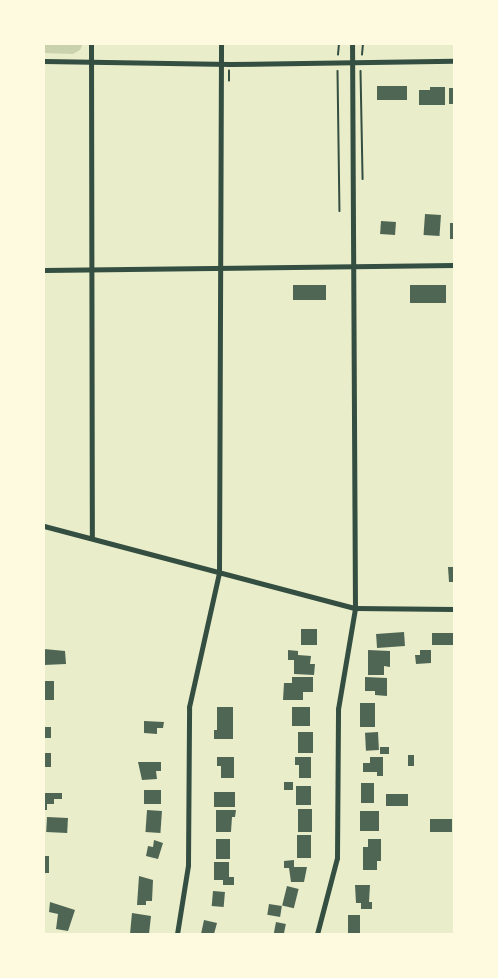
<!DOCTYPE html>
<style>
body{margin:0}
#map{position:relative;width:498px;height:978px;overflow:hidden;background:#e9edc9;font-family:"Roboto Condensed",sans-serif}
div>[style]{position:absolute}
.green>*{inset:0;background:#cad2ad}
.building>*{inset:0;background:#4f6655;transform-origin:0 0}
.path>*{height:1.5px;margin:-0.75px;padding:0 0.75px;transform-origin:0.75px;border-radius:0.75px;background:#344e41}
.minor>*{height:5px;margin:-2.5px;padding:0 2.5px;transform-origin:2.5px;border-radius:2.5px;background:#344e41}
span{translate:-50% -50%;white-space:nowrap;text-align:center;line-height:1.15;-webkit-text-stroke:4.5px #fefae0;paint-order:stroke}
.frame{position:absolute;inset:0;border:45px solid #fefae0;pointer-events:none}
</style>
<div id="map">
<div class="green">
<i style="clip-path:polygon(44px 44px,82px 44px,82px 46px,80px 50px,73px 54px,44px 53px)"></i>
</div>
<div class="building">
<i style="left:407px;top:86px;width:14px;height:30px;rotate:90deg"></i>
<i style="clip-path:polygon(430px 87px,445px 87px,445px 105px,419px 105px,419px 90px,430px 90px)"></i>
<i style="left:449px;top:88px;width:5px;height:16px"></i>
<i style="left:425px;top:214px;width:16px;height:21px;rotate:4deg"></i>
<i style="left:381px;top:221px;width:15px;height:13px;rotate:4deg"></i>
<i style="left:450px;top:223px;width:4px;height:16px"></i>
<i style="left:293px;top:285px;width:33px;height:15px"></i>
<i style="left:410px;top:285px;width:36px;height:18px"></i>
<i style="clip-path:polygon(448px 567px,454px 567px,454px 582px,449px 582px)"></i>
<i style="left:301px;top:629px;width:16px;height:16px"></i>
<i style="left:404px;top:632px;width:14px;height:28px;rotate:86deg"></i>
<i style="left:454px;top:633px;width:12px;height:22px;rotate:90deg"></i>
<i style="clip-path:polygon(44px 649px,65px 651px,66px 664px,44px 665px)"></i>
<i style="clip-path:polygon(288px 650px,298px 651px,298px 655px,311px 656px,310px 664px,315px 664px,314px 675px,294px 674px,294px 660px,288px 660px)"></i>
<i style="clip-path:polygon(368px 650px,390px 651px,390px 667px,384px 666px,384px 675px,368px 675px)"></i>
<i style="clip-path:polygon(420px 650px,431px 650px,431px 663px,416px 664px,415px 655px,420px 655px)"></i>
<i style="clip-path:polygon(292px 677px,313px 677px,313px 692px,303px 692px,303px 700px,283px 700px,284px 683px,292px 683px)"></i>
<i style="clip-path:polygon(365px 677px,387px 678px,387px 696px,375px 695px,375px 691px,365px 691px)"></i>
<i style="left:54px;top:681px;width:19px;height:10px;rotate:90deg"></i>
<i style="left:360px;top:703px;width:15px;height:24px"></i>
<i style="clip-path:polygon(217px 707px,233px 707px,233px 739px,214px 739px,214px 730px,217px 730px)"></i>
<i style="left:292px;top:707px;width:18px;height:19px"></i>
<i style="clip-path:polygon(144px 721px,164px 722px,163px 728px,157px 728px,157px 734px,144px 733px)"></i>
<i style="left:44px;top:727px;width:7px;height:11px"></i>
<i style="left:298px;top:732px;width:15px;height:21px"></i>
<i style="left:378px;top:732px;width:18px;height:13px;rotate:87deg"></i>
<i style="left:380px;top:747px;width:9px;height:7px"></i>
<i style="left:51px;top:753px;width:14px;height:6px;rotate:90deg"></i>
<i style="left:408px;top:755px;width:6px;height:11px"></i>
<i style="clip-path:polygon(217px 757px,234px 757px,234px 778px,221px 778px,221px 766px,217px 766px)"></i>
<i style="clip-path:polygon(295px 757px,311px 757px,311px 778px,299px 778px,299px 765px,295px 765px)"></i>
<i style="clip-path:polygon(370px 757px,383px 757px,383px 776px,377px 776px,377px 772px,363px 772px,363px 763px,370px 763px)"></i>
<i style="clip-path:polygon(138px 762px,161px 762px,161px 771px,156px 771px,157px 779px,142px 780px)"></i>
<i style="left:284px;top:782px;width:9px;height:8px"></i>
<i style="left:361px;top:783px;width:13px;height:20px"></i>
<i style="left:296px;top:786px;width:15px;height:19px"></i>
<i style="left:144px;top:790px;width:17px;height:14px"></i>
<i style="left:214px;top:792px;width:21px;height:15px"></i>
<i style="clip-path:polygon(44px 793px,62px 793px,62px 799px,54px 799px,54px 804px,47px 804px,47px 810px,44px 810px)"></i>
<i style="left:386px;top:794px;width:22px;height:12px"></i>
<i style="left:298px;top:809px;width:14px;height:23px"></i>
<i style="left:147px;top:810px;width:15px;height:22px;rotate:4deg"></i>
<i style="clip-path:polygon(216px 810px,236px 810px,235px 817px,232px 817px,231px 832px,216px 832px)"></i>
<i style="left:360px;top:811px;width:19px;height:20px"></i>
<i style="left:47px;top:817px;width:21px;height:15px;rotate:3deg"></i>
<i style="left:430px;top:819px;width:22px;height:13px"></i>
<i style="left:297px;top:835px;width:14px;height:23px"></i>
<i style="left:216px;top:839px;width:14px;height:20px"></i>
<i style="clip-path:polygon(368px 839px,381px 839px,381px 861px,377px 861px,377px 870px,363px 870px,363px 847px,368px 847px)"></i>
<i style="clip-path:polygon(154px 840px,163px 843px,158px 859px,146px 856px,148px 846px,153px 847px)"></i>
<i style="left:44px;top:856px;width:5px;height:17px"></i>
<i style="clip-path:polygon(294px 860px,294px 867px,307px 867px,304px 882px,291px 882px,289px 868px,284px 868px,284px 861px)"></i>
<i style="clip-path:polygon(214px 862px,229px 862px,229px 877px,234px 877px,234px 885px,223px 885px,223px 880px,214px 880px)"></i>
<i style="clip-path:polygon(139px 876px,153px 880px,152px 901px,146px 901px,146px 905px,137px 905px)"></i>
<i style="clip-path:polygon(355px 885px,370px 885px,369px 902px,372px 902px,372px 909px,361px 909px,361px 903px,356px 903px)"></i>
<i style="left:287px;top:886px;width:12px;height:20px;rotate:14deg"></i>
<i style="left:213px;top:891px;width:12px;height:15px;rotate:5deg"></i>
<i style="clip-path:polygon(50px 902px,75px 910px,68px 931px,56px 929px,58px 914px,49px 912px)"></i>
<i style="left:269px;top:904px;width:13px;height:11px;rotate:9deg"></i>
<i style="clip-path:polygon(132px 913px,151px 916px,149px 934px,130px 934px)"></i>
<i style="left:348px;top:915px;width:12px;height:19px"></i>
<i style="clip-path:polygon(204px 920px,217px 923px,214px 934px,201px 934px)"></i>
<i style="left:276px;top:922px;width:10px;height:11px;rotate:11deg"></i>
</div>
<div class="path">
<i style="left:338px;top:55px;width:11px;rotate:-85deg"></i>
<i style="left:362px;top:55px;width:11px;rotate:-85deg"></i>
<i style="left:338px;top:71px;width:140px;rotate:89.2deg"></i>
<i style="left:361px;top:71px;width:108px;rotate:88.9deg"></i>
<i style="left:229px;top:81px;width:10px;rotate:-90deg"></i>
</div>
<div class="minor">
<i style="left:91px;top:44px;width:493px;rotate:89.9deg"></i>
<i style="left:44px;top:61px;width:186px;rotate:0.9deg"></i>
<i style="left:230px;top:64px;width:224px;rotate:-0.8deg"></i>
<i style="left:44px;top:270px;width:410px;rotate:-0.7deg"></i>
<i style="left:44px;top:526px;width:322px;rotate:14.8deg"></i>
<i style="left:355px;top:608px;width:99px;rotate:0.6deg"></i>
<i style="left:177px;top:934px;width:70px;rotate:-80.9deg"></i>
<i style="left:188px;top:865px;width:158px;rotate:-89.6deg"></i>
<i style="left:189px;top:707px;width:137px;rotate:-77.4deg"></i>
<i style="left:219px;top:573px;width:529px;rotate:-89.78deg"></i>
<i style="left:317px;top:934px;width:79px;rotate:-75.3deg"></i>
<i style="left:337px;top:858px;width:149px;rotate:-89.6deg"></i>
<i style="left:338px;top:709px;width:102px;rotate:-80.4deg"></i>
<i style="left:355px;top:608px;width:564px;rotate:-90.3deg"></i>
</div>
<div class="frame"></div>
</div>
